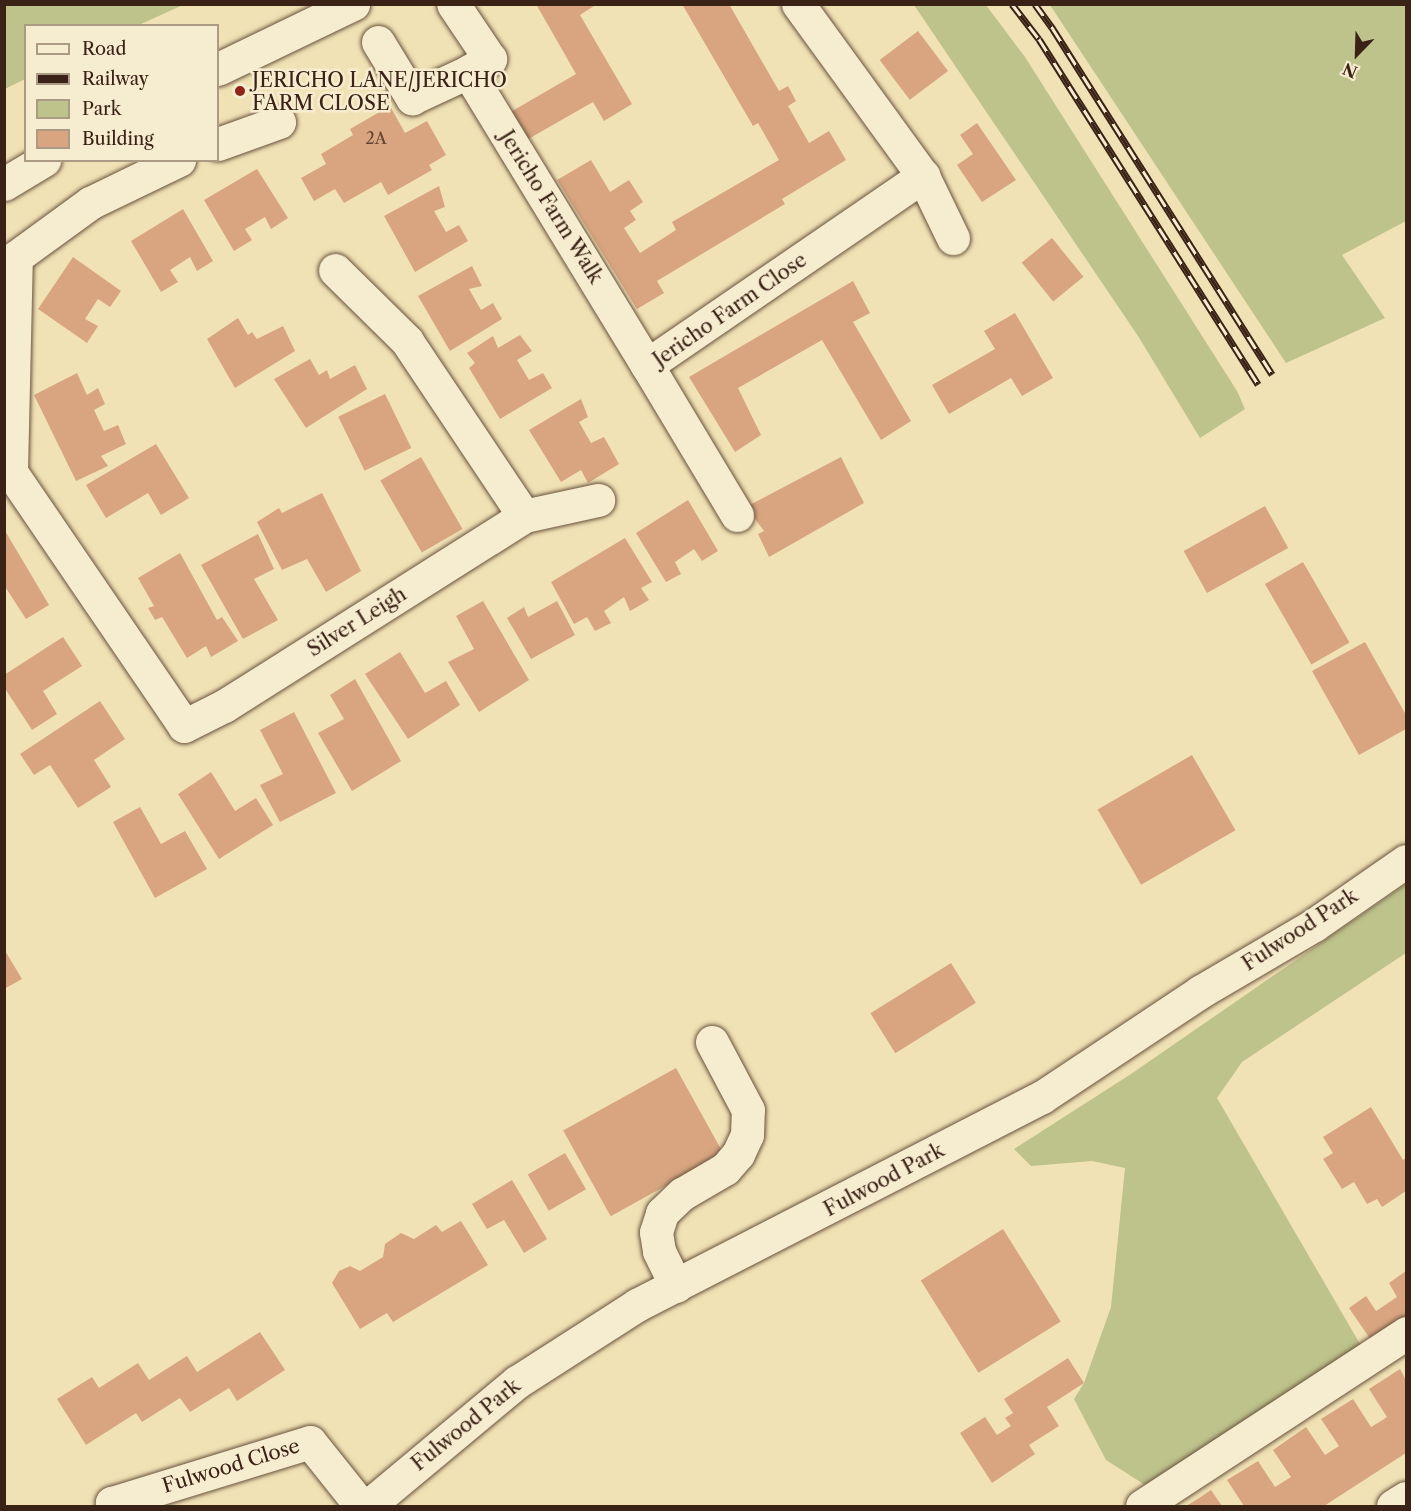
<!DOCTYPE html>
<style>
body{margin:0}
#map{position:relative;width:1411px;height:1511px;overflow:hidden;background:#f1e2b5;font-family:"Libre Caslon Text",serif}
div>[style]{position:absolute}
.green>*{inset:0;background:#bec28b}
.building>*{inset:0;background:#d8a580;transform-origin:0 0}
.roads{filter:drop-shadow(0 0 2px #68523e) drop-shadow(0 0 2px #68523e)}
.minor>*{height:33px;margin:-16.5px;padding:0 16.5px;transform-origin:16.5px;border-radius:16.5px;background:#f6eccf}
.rail>*{height:7px;margin-top:-3.5px;transform-origin:0;background:repeating-linear-gradient(90deg,#f6eccf 0 14px,#3a2216 0 28px);box-sizing:border-box;border-block:2px solid #3a2216}
.dots>*{width:16px;height:16px;translate:-50% -50%;box-sizing:border-box;border:3px solid #f6eccf;border-radius:50%}
span{translate:-50% -50%;white-space:nowrap;text-align:center;line-height:1.15;-webkit-text-stroke:5px #f6eccf;paint-order:stroke}
.number-label{font-size:16px;color:#624330}
.number-label span{-webkit-text-stroke-width:0}
.poi-label{font-size:20px;color:#3a2216}
.left{translate:0 -50%;text-align:left}
.street-label{font-size:20px;color:#3a2216}
.frame{position:absolute;inset:0;border:6px solid #3a2216;pointer-events:none}
.legend{position:absolute;left:24px;top:24px;width:195px;height:138px;box-sizing:border-box;background:#f6eccf;border:2px solid #ab9b85;margin:0;padding:8px 10px;list-style:none;font-size:18px;color:#3a2216}
.legend li{display:flex;align-items:center;gap:12px;height:30px}
.legend b{width:30px;border:2px solid #ab9b85}
.north{position:absolute;left:1327px;top:24px;width:60px;height:60px;-webkit-text-stroke:4px #f6eccf;paint-order:stroke;rotate:203deg;font-size:16px;font-weight:700;line-height:24px;text-align:center;color:#3a2216}
.north::after{content:'';display:block;margin:auto;width:21px;height:27px;background:#3a2216;clip-path:polygon(50% 0,100% 100%,50% 72%,0 100%)}
</style>
<div id="map">
<div class="green">
<i style="clip-path:polygon(5px 4px,183px 4px,183px 5px,139px 25px,26px 26px,25px 79px,5px 89px)"></i>
<i style="clip-path:polygon(914px 5px,986px 5px,1025px 57px,1237px 391px,1245px 409px,1200px 438px,1138px 336px)"></i>
<i style="clip-path:polygon(1050px 5px,1406px 5px,1406px 221px,1342px 255px,1385px 318px,1286px 363px)"></i>
<i style="clip-path:polygon(1406px 884px,1406px 953px,1242px 1062px,1217px 1098px,1367px 1356px,1156px 1492px,1106px 1460px,1074px 1399px,1084px 1383px,1111px 1307px,1125px 1168px,1092px 1161px,1031px 1166px,1014px 1149px,1131px 1074px)"></i>
</div>
<div class="building">
<i style="clip-path:polygon(536px 4px,597px 4px,580px 15px,632px 104px,604px 121px,593px 102px,523px 142px,507px 114px,576px 74px)"></i>
<i style="clip-path:polygon(682px 4px,729px 4px,779px 91px,788px 86px,796px 101px,788px 106px,809px 143px,829px 131px,846px 160px,782px 199px,785px 204px,657px 281px,664px 293px,637px 309px,557px 180px,591px 160px,610px 192px,629px 180px,643px 202px,630px 211px,636px 220px,624px 228px,640px 253px,676px 230px,672px 222px,779px 160px,758px 123px,753px 126px)"></i>
<i style="left:918px;top:31px;width:50px;height:48px;rotate:53deg"></i>
<i style="clip-path:polygon(390px 106px,405px 133px,427px 121px,446px 155px,429px 165px,432px 170px,388px 195px,381px 182px,344px 203px,335px 189px,314px 201px,301px 178px,326px 164px,321px 154px,353px 135px,350px 129px)"></i>
<i style="clip-path:polygon(977px 123px,1016px 180px,982px 202px,957px 165px,973px 154px,960px 135px)"></i>
<i style="clip-path:polygon(257px 169px,288px 218px,271px 229px,265px 217px,245px 229px,252px 240px,234px 251px,204px 200px)"></i>
<i style="clip-path:polygon(439px 186px,445px 207px,434px 211px,446px 232px,459px 225px,468px 241px,415px 272px,384px 216px)"></i>
<i style="clip-path:polygon(183px 209px,213px 261px,197px 271px,190px 257px,170px 270px,178px 282px,161px 292px,131px 241px)"></i>
<i style="left:1052px;top:238px;width:50px;height:39px;rotate:51deg"></i>
<i style="clip-path:polygon(73px 257px,121px 291px,110px 307px,98px 299px,85px 319px,98px 326px,87px 343px,38px 309px)"></i>
<i style="clip-path:polygon(472px 266px,482px 286px,469px 289px,481px 310px,493px 303px,502px 319px,450px 351px,418px 296px)"></i>
<i style="clip-path:polygon(853px 281px,870px 313px,853px 322px,911px 421px,881px 440px,822px 340px,738px 388px,761px 435px,735px 452px,689px 377px)"></i>
<i style="clip-path:polygon(1015px 313px,1053px 378px,1022px 396px,1011px 378px,949px 414px,932px 385px,995px 349px,984px 331px)"></i>
<i style="clip-path:polygon(238px 318px,248px 335px,252px 332px,257px 339px,283px 326px,295px 351px,235px 388px,207px 339px)"></i>
<i style="clip-path:polygon(520px 335px,532px 351px,517px 360px,529px 380px,543px 373px,552px 388px,500px 419px,469px 368px,475px 363px,467px 353px,493px 336px,498px 348px)"></i>
<i style="clip-path:polygon(310px 359px,319px 375px,327px 370px,330px 379px,355px 365px,367px 389px,306px 428px,274px 379px)"></i>
<i style="clip-path:polygon(77px 373px,87px 395px,98px 388px,105px 404px,94px 410px,104px 431px,118px 425px,126px 444px,101px 456px,108px 466px,76px 481px,34px 395px)"></i>
<i style="left:385px;top:394px;width:60px;height:52px;rotate:64deg"></i>
<i style="clip-path:polygon(581px 399px,588px 417px,579px 422px,591px 443px,604px 437px,619px 464px,588px 483px,581px 470px,561px 482px,529px 430px)"></i>
<i style="clip-path:polygon(156px 444px,189px 498px,161px 515px,148px 493px,106px 518px,86px 485px)"></i>
<i style="left:421px;top:457px;width:83px;height:47px;rotate:60deg"></i>
<i style="clip-path:polygon(841px 457px,864px 503px,769px 557px,758px 534px,764px 531px,746px 507px)"></i>
<i style="clip-path:polygon(322px 493px,361px 571px,326px 592px,307px 559px,282px 570px,257px 522px,279px 508px,282px 513px)"></i>
<i style="clip-path:polygon(688px 500px,718px 551px,702px 561px,694px 549px,675px 562px,681px 574px,666px 582px,636px 533px)"></i>
<i style="left:1265px;top:506px;width:48px;height:93px;rotate:61deg"></i>
<i style="clip-path:polygon(4px 529px,49px 605px,26px 619px,4px 585px)"></i>
<i style="clip-path:polygon(258px 534px,274px 569px,254px 579px,278px 620px,243px 639px,201px 565px)"></i>
<i style="clip-path:polygon(625px 538px,652px 582px,641px 588px,649px 600px,630px 611px,624px 597px,604px 611px,611px 623px,595px 631px,587px 617px,574px 624px,551px 582px)"></i>
<i style="clip-path:polygon(180px 553px,217px 620px,222px 617px,238px 641px,211px 657px,206px 646px,187px 658px,162px 617px,155px 620px,148px 608px,154px 606px,138px 578px)"></i>
<i style="left:1303px;top:562px;width:93px;height:44px;rotate:60deg"></i>
<i style="clip-path:polygon(483px 601px,529px 680px,479px 712px,448px 662px,474px 649px,456px 616px)"></i>
<i style="clip-path:polygon(557px 601px,575px 635px,531px 659px,507px 618px,524px 607px,528px 617px)"></i>
<i style="clip-path:polygon(63px 637px,82px 666px,43px 691px,57px 714px,32px 730px,4px 687px,4px 675px)"></i>
<i style="clip-path:polygon(1365px 642px,1406px 715px,1406px 729px,1359px 755px,1312px 671px)"></i>
<i style="clip-path:polygon(400px 652px,425px 693px,446px 681px,460px 705px,408px 739px,365px 674px)"></i>
<i style="clip-path:polygon(355px 679px,401px 761px,352px 791px,318px 733px,344px 719px,330px 695px)"></i>
<i style="clip-path:polygon(100px 701px,125px 739px,94px 760px,111px 787px,78px 808px,50px 765px,34px 775px,20px 754px)"></i>
<i style="clip-path:polygon(294px 712px,336px 793px,280px 822px,260px 785px,283px 774px,260px 730px)"></i>
<i style="left:1192px;top:755px;width:87px;height:109px;rotate:60deg"></i>
<i style="clip-path:polygon(211px 772px,235px 811px,256px 798px,273px 825px,219px 859px,178px 794px)"></i>
<i style="clip-path:polygon(140px 807px,161px 844px,185px 831px,207px 869px,155px 898px,113px 822px)"></i>
<i style="clip-path:polygon(4px 949px,22px 979px,4px 989px)"></i>
<i style="left:951px;top:963px;width:47px;height:95px;rotate:58deg"></i>
<i style="left:676px;top:1068px;width:98px;height:129px;rotate:61deg"></i>
<i style="clip-path:polygon(1371px 1107px,1403px 1160px,1406px 1158px,1406px 1191px,1382px 1207px,1377px 1199px,1367px 1204px,1354px 1182px,1342px 1189px,1323px 1159px,1333px 1153px,1323px 1137px)"></i>
<i style="left:565px;top:1153px;width:42px;height:43px;rotate:60deg"></i>
<i style="clip-path:polygon(512px 1180px,547px 1239px,524px 1253px,504px 1220px,487px 1229px,472px 1204px)"></i>
<i style="clip-path:polygon(461px 1221px,488px 1265px,393px 1322px,387px 1313px,360px 1329px,332px 1283px,339px 1271px,350px 1266px,360px 1271px,383px 1257px,385px 1244px,401px 1233px,414px 1239px,436px 1225px,442px 1232px)"></i>
<i style="left:1003px;top:1229px;width:109px;height:97px;rotate:58deg"></i>
<i style="clip-path:polygon(1406px 1271px,1406px 1320px,1373px 1343px,1349px 1308px,1366px 1296px,1376px 1311px,1397px 1297px,1389px 1283px)"></i>
<i style="clip-path:polygon(260px 1332px,285px 1370px,237px 1401px,229px 1388px,190px 1412px,180px 1398px,142px 1422px,136px 1413px,86px 1445px,57px 1399px,92px 1377px,99px 1388px,138px 1363px,149px 1380px,187px 1356px,197px 1372px)"></i>
<i style="clip-path:polygon(1068px 1358px,1084px 1383px,1047px 1407px,1059px 1426px,1029px 1445px,1035px 1454px,992px 1483px,960px 1433px,985px 1417px,997px 1435px,1011px 1426px,1005px 1418px,1013px 1413px,1004px 1399px)"></i>
<i style="clip-path:polygon(1400px 1369px,1406px 1380px,1406px 1453px,1324px 1506px,1244px 1506px,1227px 1480px,1258px 1461px,1275px 1487px,1291px 1477px,1273px 1450px,1306px 1427px,1325px 1455px,1339px 1446px,1321px 1419px,1353px 1399px,1371px 1427px,1381px 1421px,1387px 1417px,1369px 1389px)"></i>
<i style="clip-path:polygon(1211px 1490px,1222px 1506px,1186px 1506px,1196px 1500px)"></i>
</div>
<div class="roads">
<div class="minor">
<i style="left:798px;top:4px;width:213px;rotate:54deg"></i>
<i style="left:923px;top:176px;width:69px;rotate:64.2deg"></i>
<i style="left:378px;top:42px;width:66px;rotate:58.7deg"></i>
<i style="left:412px;top:98px;width:62px;rotate:-24.9deg"></i>
<i style="left:468px;top:72px;width:26px;rotate:-31deg"></i>
<i style="left:490px;top:59px;width:66px;rotate:-123.9deg"></i>
<i style="left:218px;top:69px;width:150px;rotate:-25.7deg"></i>
<i style="left:468px;top:72px;width:343px;rotate:58.6deg"></i>
<i style="left:218px;top:144px;width:65px;rotate:-19.8deg"></i>
<i style="left:4px;top:184px;width:47px;rotate:-31deg"></i>
<i style="left:11px;top:472px;width:215px;rotate:-88.7deg"></i>
<i style="left:16px;top:257px;width:92px;rotate:-36.1deg"></i>
<i style="left:90px;top:203px;width:99px;rotate:-25.8deg"></i>
<i style="left:4px;top:475px;width:8px;rotate:-23deg"></i>
<i style="left:11px;top:472px;width:307px;rotate:55.7deg"></i>
<i style="left:184px;top:726px;width:45px;rotate:-26.6deg"></i>
<i style="left:224px;top:706px;width:355px;rotate:-32.3deg"></i>
<i style="left:524px;top:516px;width:211px;rotate:-123.8deg"></i>
<i style="left:407px;top:341px;width:101px;rotate:-135.4deg"></i>
<i style="left:737px;top:515px;width:175px;rotate:-121deg"></i>
<i style="left:647px;top:365px;width:335px;rotate:-34.4deg"></i>
<i style="left:524px;top:516px;width:76px;rotate:-12.2deg"></i>
<i style="left:676px;top:1286px;width:39px;rotate:-116deg"></i>
<i style="left:659px;top:1251px;width:19px;rotate:-99deg"></i>
<i style="left:656px;top:1232px;width:20px;rotate:-72deg"></i>
<i style="left:662px;top:1213px;width:28px;rotate:-44deg"></i>
<i style="left:682px;top:1194px;width:50px;rotate:-30.2deg"></i>
<i style="left:725px;top:1169px;width:20px;rotate:-49deg"></i>
<i style="left:738px;top:1154px;width:21px;rotate:-65deg"></i>
<i style="left:747px;top:1135px;width:25px;rotate:-88deg"></i>
<i style="left:748px;top:1110px;width:77px;rotate:-117.9deg"></i>
<i style="left:114px;top:1506px;width:4px;rotate:-124deg"></i>
<i style="left:112px;top:1503px;width:207px;rotate:-17.1deg"></i>
<i style="left:310px;top:1442px;width:82px;rotate:51.4deg"></i>
<i style="left:368px;top:1506px;width:194px;rotate:-39.8deg"></i>
<i style="left:517px;top:1382px;width:143px;rotate:-32.7deg"></i>
<i style="left:637px;top:1305px;width:455px;rotate:-27.2deg"></i>
<i style="left:1042px;top:1097px;width:190px;rotate:-33.6deg"></i>
<i style="left:1200px;top:992px;width:132px;rotate:-30.4deg"></i>
<i style="left:1314px;top:925px;width:112px;rotate:-34.8deg"></i>
<i style="left:1142px;top:1506px;width:316px;rotate:-33.2deg"></i>
<i style="left:1393px;top:1506px;width:15px;rotate:-32deg"></i>
</div>
</div>
<div class="rail">
<i style="left:1012px;top:4px;width:44px;rotate:52.4deg"></i>
<i style="left:1039px;top:39px;width:409px;rotate:57.6deg"></i>
<i style="left:1035px;top:4px;width:31px;rotate:54deg"></i>
<i style="left:1053px;top:29px;width:409px;rotate:57.6deg"></i>
</div>
<div class="dots">
<i style="left:240px;top:91px;background:#8f2418"></i>
</div>
<div class="number-label">
<span style="left:376px;top:138px">2A</span>
</div>
<div class="poi-label">
<span class="left" style="left:252px;top:92px">JERICHO LANE/JERICHO<br>FARM CLOSE</span>
</div>
<div class="street-label">
<span style="left:551px;top:207px;rotate:58deg">Jericho Farm Walk</span>
<span style="left:730px;top:310px;rotate:-35deg">Jericho Farm Close</span>
<span style="left:357px;top:622px;rotate:-32deg">Silver Leigh</span>
<span style="left:1300px;top:930px;rotate:-33deg">Fulwood Park</span>
<span style="left:884px;top:1180px;rotate:-28deg">Fulwood Park</span>
<span style="left:466px;top:1425px;rotate:-39deg">Fulwood Park</span>
<span style="left:231px;top:1466px;rotate:-17deg">Fulwood Close</span>
</div>
<div class="frame"></div>
<ul class="legend">
<li><b style="height:8px;background:#f6eccf"></b>Road</li>
<li><b style="height:8px;background:#3a2216"></b>Railway</li>
<li><b style="height:16px;background:#bec28b"></b>Park</li>
<li><b style="height:16px;background:#d8a580"></b>Building</li>
</ul>
<div class="north">N</div>
</div>
